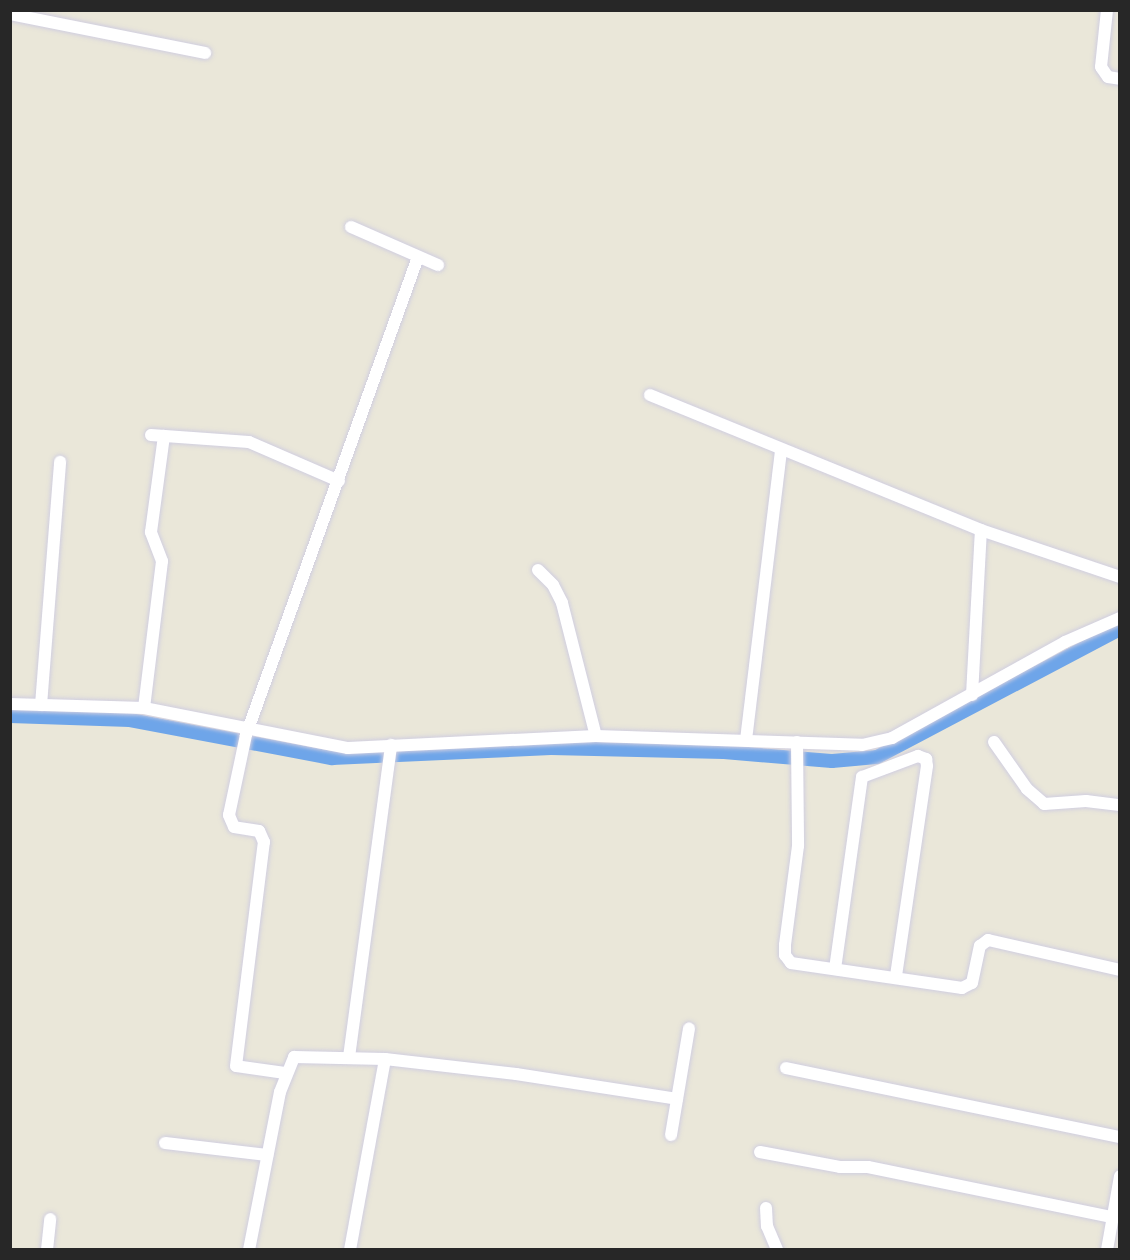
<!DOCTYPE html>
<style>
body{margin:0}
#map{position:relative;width:1130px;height:1260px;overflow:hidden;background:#eae7d9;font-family:Commissioner,sans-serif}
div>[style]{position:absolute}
.canal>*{height:14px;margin:-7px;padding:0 7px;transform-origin:7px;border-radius:7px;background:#6ea5e9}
.roads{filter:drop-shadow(0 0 2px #d0cee0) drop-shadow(0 0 2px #d0cee0)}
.minor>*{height:12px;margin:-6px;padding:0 6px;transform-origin:6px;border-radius:6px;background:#fff}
span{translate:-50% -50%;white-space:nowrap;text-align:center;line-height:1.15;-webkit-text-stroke:5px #fff;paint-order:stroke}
.frame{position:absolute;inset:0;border:12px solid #272727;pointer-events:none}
</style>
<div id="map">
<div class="canal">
<i style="left:10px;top:716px;width:120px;rotate:1.9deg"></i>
<i style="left:130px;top:720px;width:206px;rotate:10.7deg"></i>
<i style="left:332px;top:758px;width:219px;rotate:-2.6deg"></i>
<i style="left:551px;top:748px;width:173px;rotate:1.3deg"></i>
<i style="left:724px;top:752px;width:108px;rotate:4.8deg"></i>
<i style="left:832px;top:761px;width:45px;rotate:-5.1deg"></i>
<i style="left:877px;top:757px;width:275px;rotate:-27.8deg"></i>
</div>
<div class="roads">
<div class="minor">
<i style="left:1107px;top:10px;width:57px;rotate:96deg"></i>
<i style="left:1101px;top:67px;width:12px;rotate:55deg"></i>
<i style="left:1108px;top:77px;width:12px;rotate:9deg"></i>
<i style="left:10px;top:14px;width:199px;rotate:11.3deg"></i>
<i style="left:351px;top:227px;width:95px;rotate:23.6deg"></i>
<i style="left:650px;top:395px;width:357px;rotate:22.2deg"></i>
<i style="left:981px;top:530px;width:147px;rotate:18.7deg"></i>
<i style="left:151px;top:435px;width:98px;rotate:4.1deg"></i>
<i style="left:249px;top:442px;width:98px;rotate:23.4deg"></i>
<i style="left:538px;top:570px;width:21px;rotate:45deg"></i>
<i style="left:553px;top:585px;width:20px;rotate:63deg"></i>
<i style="left:562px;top:603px;width:137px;rotate:75.7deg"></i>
<i style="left:972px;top:695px;width:165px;rotate:-86.9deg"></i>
<i style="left:10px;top:704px;width:134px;rotate:1.7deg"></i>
<i style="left:144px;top:708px;width:208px;rotate:11.1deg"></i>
<i style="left:348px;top:748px;width:248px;rotate:-2.8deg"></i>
<i style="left:596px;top:736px;width:266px;rotate:1.9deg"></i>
<i style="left:862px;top:745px;width:31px;rotate:-13deg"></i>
<i style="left:892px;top:738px;width:198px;rotate:-29deg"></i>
<i style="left:1065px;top:642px;width:60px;rotate:-23.6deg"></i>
<i style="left:41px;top:705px;width:244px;rotate:-85.5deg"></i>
<i style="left:144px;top:708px;width:148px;rotate:-83deg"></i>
<i style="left:162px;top:561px;width:31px;rotate:-111deg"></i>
<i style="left:151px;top:532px;width:97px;rotate:-82.3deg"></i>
<i style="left:746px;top:740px;width:292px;rotate:-83.1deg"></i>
<i style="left:797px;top:742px;width:104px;rotate:89.4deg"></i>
<i style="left:798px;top:846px;width:100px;rotate:97.5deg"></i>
<i style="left:785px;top:945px;width:10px;rotate:90deg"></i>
<i style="left:785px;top:955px;width:10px;rotate:53deg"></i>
<i style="left:791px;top:963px;width:173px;rotate:8.3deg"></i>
<i style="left:962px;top:988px;width:11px;rotate:-27deg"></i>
<i style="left:972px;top:983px;width:38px;rotate:-78deg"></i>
<i style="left:980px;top:946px;width:10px;rotate:-37deg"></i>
<i style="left:988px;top:940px;width:135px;rotate:12.8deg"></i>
<i style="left:994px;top:742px;width:57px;rotate:54.9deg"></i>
<i style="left:1027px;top:789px;width:23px;rotate:41deg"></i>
<i style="left:1044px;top:804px;width:42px;rotate:-4.1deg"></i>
<i style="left:1086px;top:801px;width:34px;rotate:7deg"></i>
<i style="left:835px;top:969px;width:194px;rotate:-82deg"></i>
<i style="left:862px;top:777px;width:60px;rotate:-20.6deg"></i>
<i style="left:918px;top:756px;width:9px;rotate:21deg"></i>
<i style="left:926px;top:759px;width:7px;rotate:82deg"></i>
<i style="left:927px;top:766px;width:213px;rotate:98.4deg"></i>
<i style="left:349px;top:1057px;width:315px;rotate:-82.3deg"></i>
<i style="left:786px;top:1068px;width:341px;rotate:11.7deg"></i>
<i style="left:285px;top:1073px;width:49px;rotate:-171.9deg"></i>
<i style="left:236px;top:1066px;width:226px;rotate:-82.9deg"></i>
<i style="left:264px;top:842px;width:12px;rotate:-114deg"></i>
<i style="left:259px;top:831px;width:25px;rotate:-171deg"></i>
<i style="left:234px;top:827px;width:13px;rotate:-113deg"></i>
<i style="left:229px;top:815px;width:82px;rotate:-78deg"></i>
<i style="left:246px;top:735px;width:508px;rotate:-70.21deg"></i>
<i style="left:671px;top:1135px;width:108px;rotate:-80.4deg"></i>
<i style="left:165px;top:1143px;width:103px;rotate:6.7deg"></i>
<i style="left:760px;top:1152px;width:81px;rotate:10.6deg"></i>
<i style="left:840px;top:1167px;width:28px"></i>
<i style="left:868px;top:1167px;width:249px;rotate:11.6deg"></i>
<i style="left:766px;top:1208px;width:18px;rotate:87deg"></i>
<i style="left:767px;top:1226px;width:26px;rotate:67deg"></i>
<i style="left:47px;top:1250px;width:31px;rotate:-84deg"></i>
<i style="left:249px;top:1250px;width:161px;rotate:-78.9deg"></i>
<i style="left:280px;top:1092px;width:38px;rotate:-68deg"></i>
<i style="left:294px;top:1057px;width:91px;rotate:1.3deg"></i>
<i style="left:385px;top:1059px;width:132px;rotate:6.5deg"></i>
<i style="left:516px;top:1074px;width:163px;rotate:8.8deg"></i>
<i style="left:350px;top:1250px;width:194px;rotate:-79.6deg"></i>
<i style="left:1107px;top:1250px;width:75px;rotate:-80deg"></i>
</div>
</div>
<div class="frame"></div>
</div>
